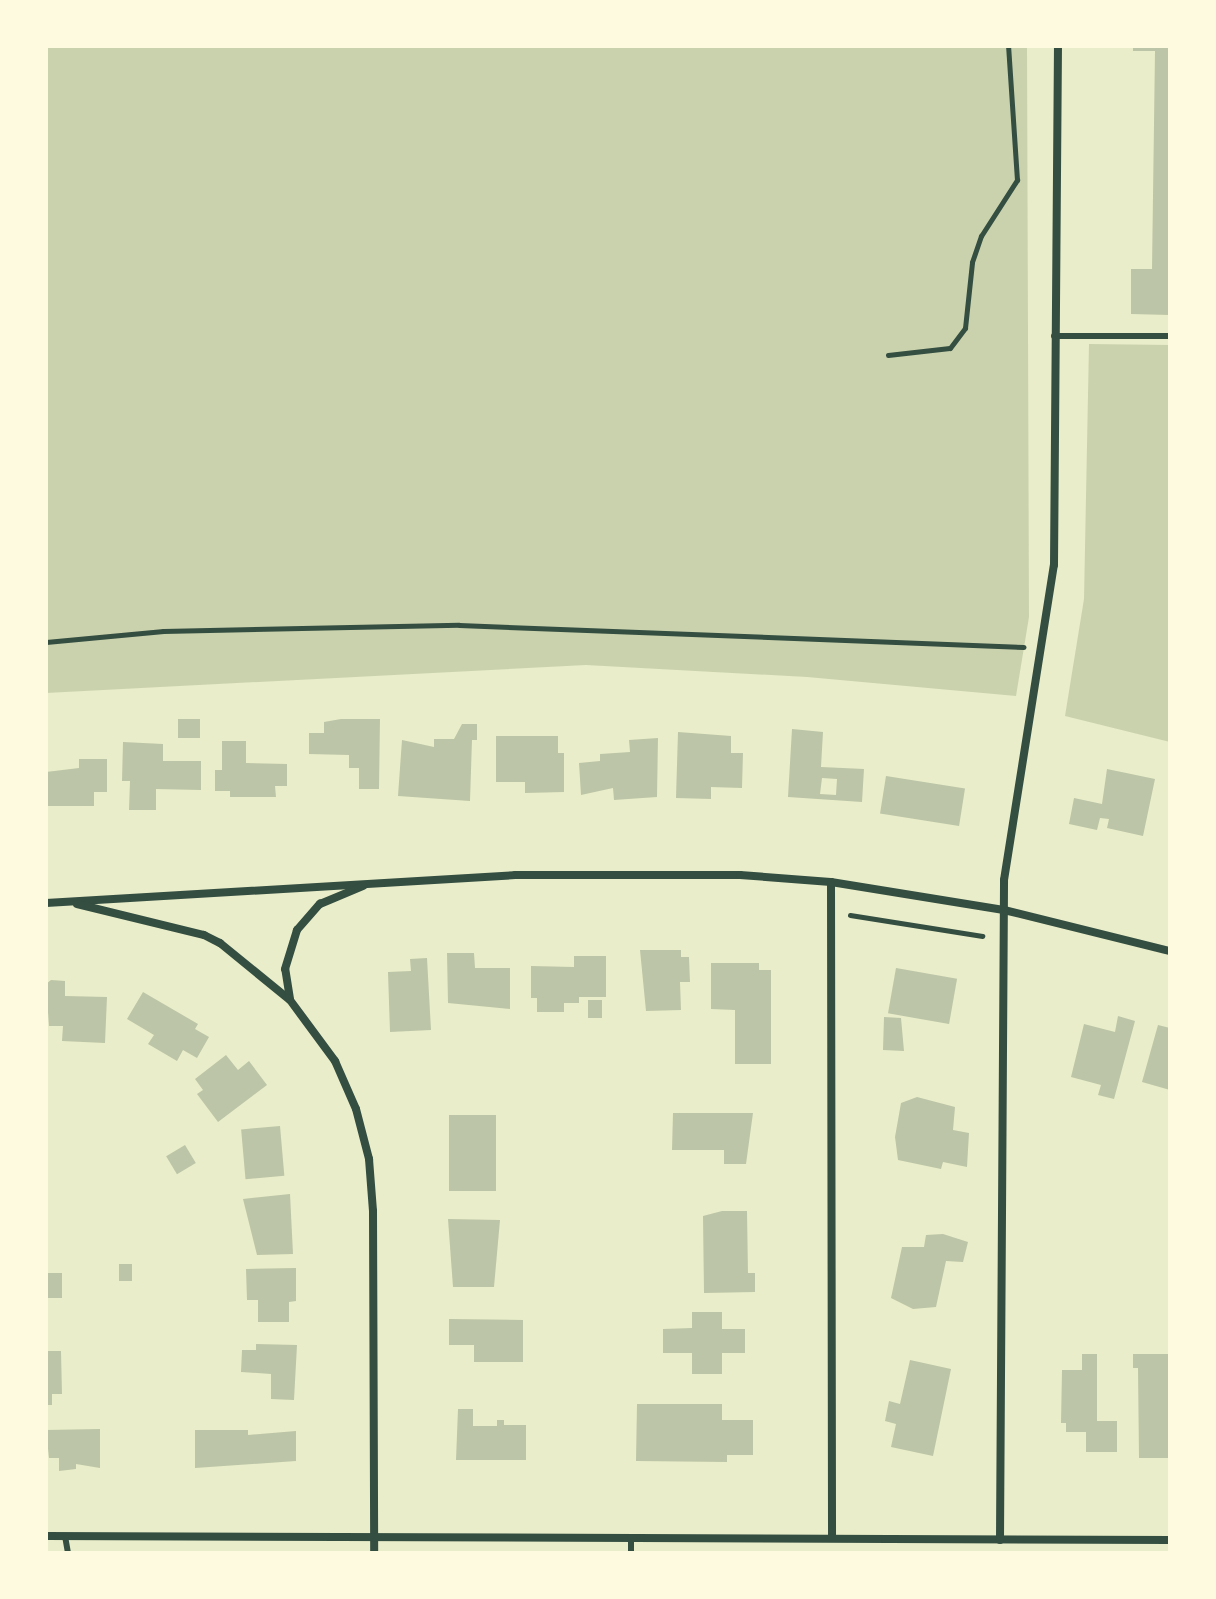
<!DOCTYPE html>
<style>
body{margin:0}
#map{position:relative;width:1216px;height:1599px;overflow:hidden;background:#e9edc9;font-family:"Exo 2",sans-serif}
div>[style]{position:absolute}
.green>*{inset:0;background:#cad2ad}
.building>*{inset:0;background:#bcc5a7;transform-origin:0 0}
.path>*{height:5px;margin:-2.5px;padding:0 2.5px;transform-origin:2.5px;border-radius:2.5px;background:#344e41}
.service>*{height:6px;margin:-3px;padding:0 3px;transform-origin:3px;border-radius:3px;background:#344e41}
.minor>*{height:8px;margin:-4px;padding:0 4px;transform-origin:4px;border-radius:4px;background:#344e41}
span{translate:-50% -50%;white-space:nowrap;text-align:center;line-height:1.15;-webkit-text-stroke:7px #fefae0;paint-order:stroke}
.frame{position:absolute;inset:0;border:48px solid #fefae0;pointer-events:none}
</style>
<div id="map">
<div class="green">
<i style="clip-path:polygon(46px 46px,1027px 46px,1029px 617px,1016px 696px,807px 677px,586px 665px,46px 693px)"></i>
<i style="clip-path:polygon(1089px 344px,1170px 345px,1170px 742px,1065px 716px,1084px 599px)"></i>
</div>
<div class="building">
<i style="clip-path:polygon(1133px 46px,1170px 46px,1170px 315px,1131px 314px,1131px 269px,1152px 269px,1155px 51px,1133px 51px)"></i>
<i style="left:178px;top:719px;width:22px;height:19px"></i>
<i style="clip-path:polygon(341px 719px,380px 719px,379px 789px,359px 789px,359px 768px,349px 768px,349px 755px,309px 754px,309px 733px,324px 733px,324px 722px)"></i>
<i style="clip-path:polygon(462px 724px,477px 724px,477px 740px,472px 740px,470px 801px,398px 796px,402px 740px,434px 747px,434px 739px,454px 739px)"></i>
<i style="clip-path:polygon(evenodd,792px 729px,823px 732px,821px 767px,864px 769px,862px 802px,788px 797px,792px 729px,822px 778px,837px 779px,836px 795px,820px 794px,822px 778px)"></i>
<i style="clip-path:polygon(678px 732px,731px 736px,731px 753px,743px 753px,742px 788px,711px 787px,711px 799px,676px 798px)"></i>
<i style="clip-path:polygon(496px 736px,558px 736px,558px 753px,564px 753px,564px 792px,525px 793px,525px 782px,496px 782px)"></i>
<i style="clip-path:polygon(658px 738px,657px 797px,614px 800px,613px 788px,581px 795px,579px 763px,600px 761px,600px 754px,630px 752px,629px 740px)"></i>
<i style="clip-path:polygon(222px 741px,246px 741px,246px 763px,287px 764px,287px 786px,275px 786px,276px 797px,230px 797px,230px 791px,215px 791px,215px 770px,222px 770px)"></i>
<i style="clip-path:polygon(123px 742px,163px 744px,163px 761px,201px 761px,201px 790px,156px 789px,156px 810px,129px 810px,130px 781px,122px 781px)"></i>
<i style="clip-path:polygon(79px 759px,107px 759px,107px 792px,94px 792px,94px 806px,46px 806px,46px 772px,79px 768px)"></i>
<i style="clip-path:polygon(1107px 769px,1155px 779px,1143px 836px,1107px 828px,1109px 819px,1100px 818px,1097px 830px,1069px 824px,1074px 798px,1102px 804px)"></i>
<i style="left:886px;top:776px;width:80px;height:38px;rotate:9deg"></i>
<i style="clip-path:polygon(640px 950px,681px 950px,681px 957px,689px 957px,690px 982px,680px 982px,681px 1010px,646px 1011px)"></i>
<i style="clip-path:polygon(447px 953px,474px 953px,475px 968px,510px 968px,510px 1009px,448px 1003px)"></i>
<i style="clip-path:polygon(574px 956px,606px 956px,606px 997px,579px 997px,579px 1003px,564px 1003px,564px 1012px,537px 1012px,537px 998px,531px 998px,531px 966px,574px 967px)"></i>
<i style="clip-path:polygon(427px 958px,431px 1030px,390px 1032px,388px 972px,411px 971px,410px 959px)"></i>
<i style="clip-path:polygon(711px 963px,759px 963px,759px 970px,771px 970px,771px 1064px,735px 1064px,735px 1010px,711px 1009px)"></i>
<i style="left:896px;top:968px;width:62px;height:46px;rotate:10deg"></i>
<i style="clip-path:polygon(51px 980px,65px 981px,65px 996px,107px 997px,105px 1043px,62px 1041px,63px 1026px,49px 1026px,46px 984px)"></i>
<i style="clip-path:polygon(143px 992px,198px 1024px,195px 1029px,209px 1037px,197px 1058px,183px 1050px,177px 1061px,148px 1044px,154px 1035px,127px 1019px)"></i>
<i style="left:588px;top:1000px;width:14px;height:18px"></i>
<i style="clip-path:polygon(1118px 1016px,1135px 1021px,1114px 1099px,1098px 1095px,1101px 1085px,1071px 1077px,1084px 1024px,1115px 1032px)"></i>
<i style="clip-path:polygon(884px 1017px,901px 1018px,904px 1051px,883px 1050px)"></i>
<i style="clip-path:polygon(1158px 1025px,1170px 1028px,1170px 1090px,1142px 1082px)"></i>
<i style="clip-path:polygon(226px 1055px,238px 1070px,249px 1061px,267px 1085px,218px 1122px,197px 1094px,203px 1090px,195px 1079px)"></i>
<i style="clip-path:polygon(917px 1097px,955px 1107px,953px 1130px,969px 1133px,967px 1167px,943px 1162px,941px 1169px,898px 1160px,895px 1137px,901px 1103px)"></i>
<i style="clip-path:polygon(673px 1113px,753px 1113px,746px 1164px,724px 1164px,724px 1150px,672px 1150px)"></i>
<i style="left:496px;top:1115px;width:76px;height:47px;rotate:90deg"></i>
<i style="left:280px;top:1126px;width:50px;height:39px;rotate:85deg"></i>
<i style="left:185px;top:1145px;width:21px;height:22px;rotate:59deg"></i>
<i style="clip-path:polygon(290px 1194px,293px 1254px,257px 1255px,243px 1199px)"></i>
<i style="clip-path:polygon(722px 1211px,747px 1211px,748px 1273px,755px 1273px,755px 1292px,704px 1293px,703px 1216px)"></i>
<i style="clip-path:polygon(448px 1219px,500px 1220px,494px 1287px,453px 1287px)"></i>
<i style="clip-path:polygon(943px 1234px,968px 1242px,963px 1262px,946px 1261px,936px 1307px,913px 1309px,891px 1298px,902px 1247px,924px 1247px,926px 1235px)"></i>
<i style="left:119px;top:1264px;width:13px;height:17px"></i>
<i style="clip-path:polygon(296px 1268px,296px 1301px,289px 1302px,289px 1322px,258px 1322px,258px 1300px,247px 1300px,246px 1269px)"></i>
<i style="left:46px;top:1273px;width:16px;height:25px"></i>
<i style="clip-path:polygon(692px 1312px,722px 1312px,722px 1329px,745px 1329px,745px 1353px,722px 1353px,722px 1374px,692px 1374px,692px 1353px,663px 1353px,663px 1329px,692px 1328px)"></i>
<i style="clip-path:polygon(449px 1319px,523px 1320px,523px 1362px,474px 1362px,474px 1345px,449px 1345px)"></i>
<i style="clip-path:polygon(256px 1344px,297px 1345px,294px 1400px,271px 1399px,271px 1374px,241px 1372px,242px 1350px,256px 1350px)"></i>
<i style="clip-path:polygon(46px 1351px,61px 1351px,62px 1394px,52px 1394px,52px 1405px,46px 1405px)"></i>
<i style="clip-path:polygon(1082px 1354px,1097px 1354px,1097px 1421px,1117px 1421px,1117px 1452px,1086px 1452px,1086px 1432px,1066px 1432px,1066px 1423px,1061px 1423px,1062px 1370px,1082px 1370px)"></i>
<i style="clip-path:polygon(1133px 1354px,1170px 1354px,1170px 1458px,1139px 1458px,1138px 1368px,1133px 1368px)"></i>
<i style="clip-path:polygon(910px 1360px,951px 1369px,933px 1456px,891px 1447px,896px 1424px,885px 1421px,889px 1401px,900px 1404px)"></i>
<i style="clip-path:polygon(637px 1404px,722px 1404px,722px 1420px,753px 1420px,753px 1455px,727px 1455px,727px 1462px,636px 1461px)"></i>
<i style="clip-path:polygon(458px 1409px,473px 1409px,473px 1426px,497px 1426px,497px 1420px,504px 1420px,504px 1425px,526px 1425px,526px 1460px,456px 1460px)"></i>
<i style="clip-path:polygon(100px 1429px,100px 1468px,76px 1464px,76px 1469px,59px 1471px,59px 1458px,49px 1458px,46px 1430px)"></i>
<i style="clip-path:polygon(195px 1430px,248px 1430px,248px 1435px,296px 1431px,296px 1461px,195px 1468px)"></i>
</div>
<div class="path">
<i style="left:888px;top:355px;width:62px;rotate:-6.4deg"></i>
<i style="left:950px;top:348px;width:25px;rotate:-53deg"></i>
<i style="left:965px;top:328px;width:66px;rotate:-83.9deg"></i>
<i style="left:972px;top:262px;width:28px;rotate:-71deg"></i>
<i style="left:981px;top:236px;width:67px;rotate:-57.3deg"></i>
<i style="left:1017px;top:180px;width:134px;rotate:-93.8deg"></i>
<i style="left:46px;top:642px;width:118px;rotate:-5.4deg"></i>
<i style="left:163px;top:631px;width:296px;rotate:-1.2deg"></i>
<i style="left:459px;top:625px;width:565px;rotate:2.23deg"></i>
<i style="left:850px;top:915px;width:134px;rotate:9deg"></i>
</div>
<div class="service">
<i style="left:1054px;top:336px;width:116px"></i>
<i style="left:65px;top:1536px;width:17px;rotate:80deg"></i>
<i style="left:631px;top:1537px;width:16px;rotate:90deg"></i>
</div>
<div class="minor">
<i style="left:831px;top:882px;width:655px;rotate:89.91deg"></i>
<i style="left:46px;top:903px;width:470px;rotate:-3.4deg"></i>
<i style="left:515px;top:875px;width:225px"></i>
<i style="left:740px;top:875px;width:91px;rotate:4.4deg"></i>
<i style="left:831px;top:882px;width:175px;rotate:9.2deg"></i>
<i style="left:1004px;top:910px;width:171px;rotate:13.9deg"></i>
<i style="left:77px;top:904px;width:131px;rotate:13.7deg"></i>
<i style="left:204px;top:935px;width:18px;rotate:27deg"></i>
<i style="left:220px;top:943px;width:90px;rotate:39.2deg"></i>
<i style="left:290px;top:1000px;width:76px;rotate:53.6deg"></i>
<i style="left:335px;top:1061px;width:52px;rotate:66.4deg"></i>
<i style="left:356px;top:1109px;width:52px;rotate:75.4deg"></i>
<i style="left:369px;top:1159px;width:52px;rotate:85.6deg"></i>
<i style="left:373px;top:1211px;width:342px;rotate:89.8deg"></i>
<i style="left:290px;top:999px;width:30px;rotate:-99deg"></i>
<i style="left:285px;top:969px;width:41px;rotate:-72.9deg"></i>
<i style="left:297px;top:930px;width:35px;rotate:-49deg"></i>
<i style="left:320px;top:904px;width:47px;rotate:-22.7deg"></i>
<i style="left:46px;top:1536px;width:1124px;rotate:0.2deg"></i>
<i style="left:1000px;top:1540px;width:660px;rotate:-89.65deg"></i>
<i style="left:1004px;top:880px;width:319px;rotate:-81deg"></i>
<i style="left:1054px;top:565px;width:519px;rotate:-89.56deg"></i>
</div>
<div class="frame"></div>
</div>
